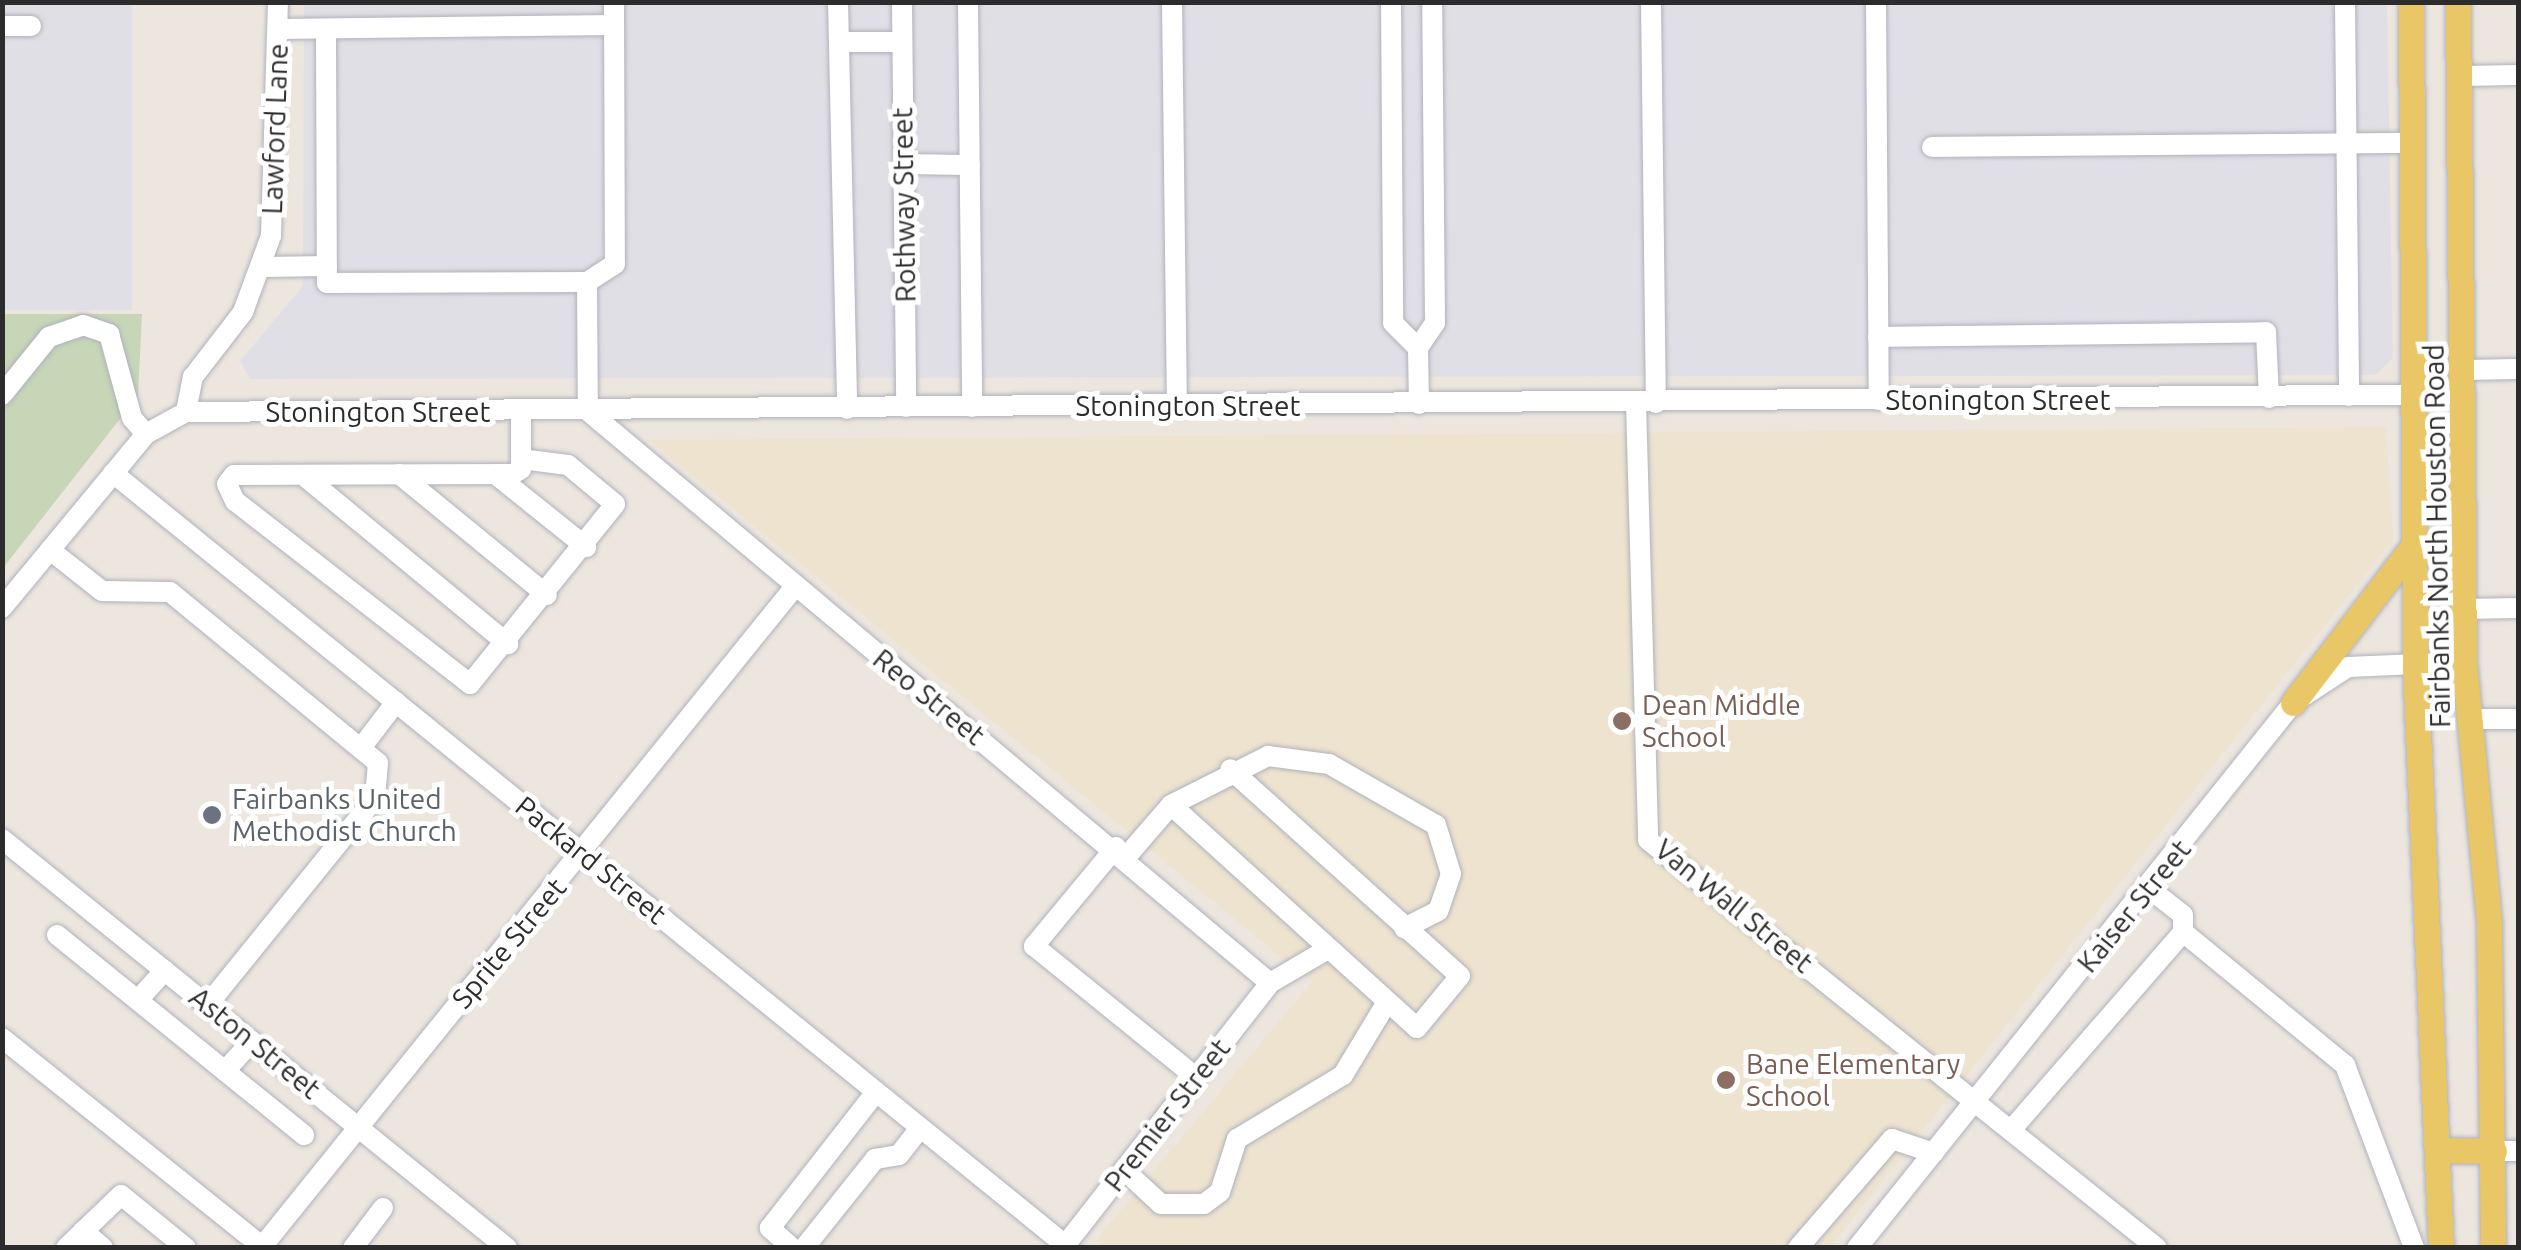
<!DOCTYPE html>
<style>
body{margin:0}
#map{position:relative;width:2521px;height:1250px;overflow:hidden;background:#ede6df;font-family:Ubuntu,sans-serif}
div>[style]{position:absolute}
.industrial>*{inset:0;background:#e1dfe6;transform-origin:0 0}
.education>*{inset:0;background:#ede3cf}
.cemetery>*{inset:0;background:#c7d6b7}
.roads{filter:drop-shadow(0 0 2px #afb2bc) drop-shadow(0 0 2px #afb2bc)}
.minor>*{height:20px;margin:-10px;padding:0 10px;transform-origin:10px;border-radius:10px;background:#fff}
.major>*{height:25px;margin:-12.5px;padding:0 12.5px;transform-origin:12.5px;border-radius:12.5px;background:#eac766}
.dots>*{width:28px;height:28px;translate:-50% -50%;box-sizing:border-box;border:5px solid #fff;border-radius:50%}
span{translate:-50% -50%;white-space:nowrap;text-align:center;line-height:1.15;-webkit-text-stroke:10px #fff;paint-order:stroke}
.street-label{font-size:28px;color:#2c2c2c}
.education-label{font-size:28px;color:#785e54}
.left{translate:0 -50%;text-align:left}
.worship-label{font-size:28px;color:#5b616d}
.frame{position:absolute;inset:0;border:5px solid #2c2c2c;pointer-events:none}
</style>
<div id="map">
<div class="industrial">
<i style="left:2px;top:3px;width:130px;height:307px"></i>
<i style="clip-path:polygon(304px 3px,2387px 3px,2393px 358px,2375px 375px,250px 379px,240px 361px,303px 286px)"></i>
</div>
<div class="education">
<i style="clip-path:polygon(2386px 427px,2393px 540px,1830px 1247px,1104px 1247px,1096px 1240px,1312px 982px,649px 440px)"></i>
</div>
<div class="cemetery">
<i style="clip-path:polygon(3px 314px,142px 314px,138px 396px,3px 568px)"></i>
</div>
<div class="roads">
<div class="minor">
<i style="left:614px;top:2px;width:262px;rotate:89.8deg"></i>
<i style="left:615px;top:264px;width:33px;rotate:147deg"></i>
<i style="left:587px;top:282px;width:129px;rotate:89.6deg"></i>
<i style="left:588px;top:411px;width:890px;rotate:39.99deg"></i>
<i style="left:838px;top:2px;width:407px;rotate:88.7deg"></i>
<i style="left:902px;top:2px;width:405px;rotate:89.4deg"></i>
<i style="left:968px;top:2px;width:405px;rotate:89.4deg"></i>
<i style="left:1172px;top:2px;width:404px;rotate:89.3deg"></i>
<i style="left:1391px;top:2px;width:321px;rotate:89.6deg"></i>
<i style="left:1393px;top:323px;width:35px;rotate:45deg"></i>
<i style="left:1418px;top:348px;width:30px;rotate:-56deg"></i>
<i style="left:1435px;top:323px;width:321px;rotate:-90.5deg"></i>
<i style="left:1651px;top:2px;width:401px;rotate:89.3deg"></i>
<i style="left:1876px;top:2px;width:398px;rotate:89.6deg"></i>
<i style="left:2345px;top:2px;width:394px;rotate:89.4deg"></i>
<i style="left:2px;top:26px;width:29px"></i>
<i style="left:278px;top:29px;width:336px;rotate:-0.7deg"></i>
<i style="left:326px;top:29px;width:254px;rotate:89.8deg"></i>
<i style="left:327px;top:283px;width:260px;rotate:-0.2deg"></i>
<i style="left:839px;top:42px;width:63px"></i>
<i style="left:2460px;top:76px;width:58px;rotate:-1deg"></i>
<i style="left:1932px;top:147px;width:480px;rotate:-0.5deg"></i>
<i style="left:903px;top:164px;width:67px;rotate:0.9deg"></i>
<i style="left:263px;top:267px;width:64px;rotate:-0.9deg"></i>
<i style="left:1878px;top:337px;width:388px;rotate:-0.7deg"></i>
<i style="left:2266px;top:332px;width:66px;rotate:87.4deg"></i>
<i style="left:1418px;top:348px;width:56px;rotate:89deg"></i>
<i style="left:2462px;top:370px;width:56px;rotate:-1deg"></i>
<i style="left:2px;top:395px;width:75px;rotate:-51deg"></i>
<i style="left:49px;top:337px;width:36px;rotate:-19deg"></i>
<i style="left:83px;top:325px;width:28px;rotate:19deg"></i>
<i style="left:109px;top:334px;width:87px;rotate:74.7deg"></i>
<i style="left:132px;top:418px;width:21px;rotate:49deg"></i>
<i style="left:1636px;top:403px;width:437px;rotate:88.4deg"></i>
<i style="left:1648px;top:840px;width:652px;rotate:38.71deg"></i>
<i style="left:186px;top:412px;width:36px;rotate:-79deg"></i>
<i style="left:193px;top:377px;width:82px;rotate:-52.4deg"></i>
<i style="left:243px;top:312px;width:81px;rotate:-69.8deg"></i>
<i style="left:271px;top:236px;width:234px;rotate:-88.3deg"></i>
<i style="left:521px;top:412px;width:57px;rotate:90deg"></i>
<i style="left:521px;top:469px;width:9px;rotate:148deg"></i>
<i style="left:513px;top:474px;width:279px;rotate:179.8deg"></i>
<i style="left:234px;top:475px;width:11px;rotate:128deg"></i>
<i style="left:227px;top:484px;width:19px;rotate:65deg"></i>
<i style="left:235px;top:501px;width:298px;rotate:37.9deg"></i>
<i style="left:470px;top:684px;width:231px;rotate:-51.1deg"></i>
<i style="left:615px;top:504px;width:61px;rotate:-140.3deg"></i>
<i style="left:568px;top:465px;width:46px;rotate:-172.6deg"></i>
<i style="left:113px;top:473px;width:1231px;rotate:39.03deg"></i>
<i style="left:399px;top:474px;width:191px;rotate:39.3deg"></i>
<i style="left:495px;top:474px;width:117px;rotate:38.7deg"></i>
<i style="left:303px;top:475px;width:266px;rotate:39.5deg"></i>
<i style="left:50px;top:550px;width:66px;rotate:38.3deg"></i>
<i style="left:102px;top:591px;width:68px;rotate:0.8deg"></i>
<i style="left:170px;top:592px;width:269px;rotate:39.4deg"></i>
<i style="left:378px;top:763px;width:35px;rotate:95deg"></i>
<i style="left:375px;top:798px;width:265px;rotate:129deg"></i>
<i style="left:2px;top:608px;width:226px;rotate:-50.4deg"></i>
<i style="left:146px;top:434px;width:46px;rotate:-28.8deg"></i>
<i style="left:186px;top:412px;width:2276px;rotate:-0.45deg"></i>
<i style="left:2465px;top:609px;width:53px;rotate:-1.1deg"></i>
<i style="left:2470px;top:719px;width:48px"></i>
<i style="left:364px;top:744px;width:53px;rotate:-52.7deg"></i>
<i style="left:1171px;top:805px;width:109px;rotate:-26.8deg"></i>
<i style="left:1268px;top:756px;width:62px;rotate:7.5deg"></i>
<i style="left:1329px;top:764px;width:123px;rotate:29.7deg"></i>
<i style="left:1436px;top:825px;width:51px;rotate:73deg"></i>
<i style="left:1451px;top:874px;width:39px;rotate:109deg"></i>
<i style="left:1438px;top:911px;width:38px;rotate:153deg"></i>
<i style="left:2px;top:839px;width:650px;rotate:39deg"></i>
<i style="left:1116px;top:847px;width:129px;rotate:129.6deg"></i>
<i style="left:1034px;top:946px;width:208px;rotate:39deg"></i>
<i style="left:1127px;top:856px;width:67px;rotate:-49.2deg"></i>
<i style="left:1171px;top:805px;width:332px;rotate:42.2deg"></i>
<i style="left:1417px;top:1028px;width:67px;rotate:-50.4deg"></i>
<i style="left:1460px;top:976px;width:309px;rotate:-138deg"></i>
<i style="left:2183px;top:932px;width:210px;rotate:39.4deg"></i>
<i style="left:2345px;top:1065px;width:196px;rotate:69.3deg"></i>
<i style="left:57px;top:935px;width:318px;rotate:39deg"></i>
<i style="left:138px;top:1000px;width:40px;rotate:-48deg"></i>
<i style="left:2px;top:1038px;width:333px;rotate:38.7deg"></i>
<i style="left:225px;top:1071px;width:40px;rotate:-48deg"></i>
<i style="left:2012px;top:1129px;width:261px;rotate:-49deg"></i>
<i style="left:2183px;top:932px;width:17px;rotate:-90deg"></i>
<i style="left:2183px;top:915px;width:42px;rotate:-141.8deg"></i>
<i style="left:2494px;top:1151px;width:24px"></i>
<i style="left:1124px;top:1170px;width:50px;rotate:42.6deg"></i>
<i style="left:1161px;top:1204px;width:43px"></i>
<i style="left:1204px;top:1204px;width:20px;rotate:-37deg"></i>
<i style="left:1220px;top:1192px;width:56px;rotate:-72.2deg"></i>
<i style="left:1237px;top:1139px;width:124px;rotate:-31.1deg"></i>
<i style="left:1343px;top:1075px;width:85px;rotate:-58.9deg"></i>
<i style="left:83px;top:1231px;width:26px;rotate:40deg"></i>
<i style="left:66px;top:1248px;width:76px;rotate:-43.9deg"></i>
<i style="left:121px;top:1195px;width:84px;rotate:39.2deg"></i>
<i style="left:261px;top:1248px;width:847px;rotate:-51.09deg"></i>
<i style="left:353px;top:1248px;width:50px;rotate:-53.1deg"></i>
<i style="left:792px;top:1248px;width:30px;rotate:-138deg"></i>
<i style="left:770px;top:1228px;width:172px;rotate:-52.1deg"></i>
<i style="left:804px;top:1248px;width:114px;rotate:-51.4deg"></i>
<i style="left:875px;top:1159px;width:24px;rotate:-9deg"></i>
<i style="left:899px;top:1155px;width:33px;rotate:-52deg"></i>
<i style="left:1063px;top:1248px;width:336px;rotate:-52deg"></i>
<i style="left:1270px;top:983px;width:65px;rotate:-30.5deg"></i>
<i style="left:1798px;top:1248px;width:144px;rotate:-49.2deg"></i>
<i style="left:1892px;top:1139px;width:44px;rotate:18.4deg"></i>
<i style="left:1857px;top:1248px;width:698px;rotate:-51.34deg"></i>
<i style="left:2293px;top:703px;width:66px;rotate:-33.2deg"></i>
<i style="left:2348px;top:667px;width:116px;rotate:-2.5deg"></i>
</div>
<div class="major">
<i style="left:2411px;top:2px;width:663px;rotate:89.65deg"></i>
<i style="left:2415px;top:665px;width:584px;rotate:87.45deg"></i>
<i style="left:2458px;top:2px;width:660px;rotate:89.48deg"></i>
<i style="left:2464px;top:662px;width:263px;rotate:84.5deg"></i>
<i style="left:2489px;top:924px;width:324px;rotate:89.3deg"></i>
<i style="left:2293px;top:703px;width:199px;rotate:-52.6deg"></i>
<i style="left:2441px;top:1150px;width:53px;rotate:1.1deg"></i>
</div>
</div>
<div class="dots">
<i style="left:1622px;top:721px;background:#8d6e63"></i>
<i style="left:212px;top:815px;background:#6b7280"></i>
<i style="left:1726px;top:1080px;background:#8d6e63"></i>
</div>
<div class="street-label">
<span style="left:275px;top:129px;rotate:-88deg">Lawford Lane</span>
<span style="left:904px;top:205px;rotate:-91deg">Rothway Street</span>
<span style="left:1998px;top:400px">Stonington Street</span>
<span style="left:1188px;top:406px">Stonington Street</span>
<span style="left:378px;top:412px">Stonington Street</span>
<span style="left:2437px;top:536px;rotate:-91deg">Fairbanks North Houston Road</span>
<span style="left:929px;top:697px;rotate:39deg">Reo Street</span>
<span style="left:591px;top:860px;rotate:39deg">Packard Street</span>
<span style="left:1734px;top:906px;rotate:39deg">Van Wall Street</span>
<span style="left:2134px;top:906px;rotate:-51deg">Kaiser Street</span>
<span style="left:509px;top:943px;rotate:-50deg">Sprite Street</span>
<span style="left:255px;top:1043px;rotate:39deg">Aston Street</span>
<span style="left:1167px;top:1115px;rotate:-52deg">Premier Street</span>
</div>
<div class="education-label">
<span class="left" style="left:1642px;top:721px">Dean Middle<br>School</span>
<span class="left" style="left:1746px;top:1080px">Bane Elementary<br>School</span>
</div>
<div class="worship-label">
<span class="left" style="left:232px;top:815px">Fairbanks United<br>Methodist Church</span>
</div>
<div class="frame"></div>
</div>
